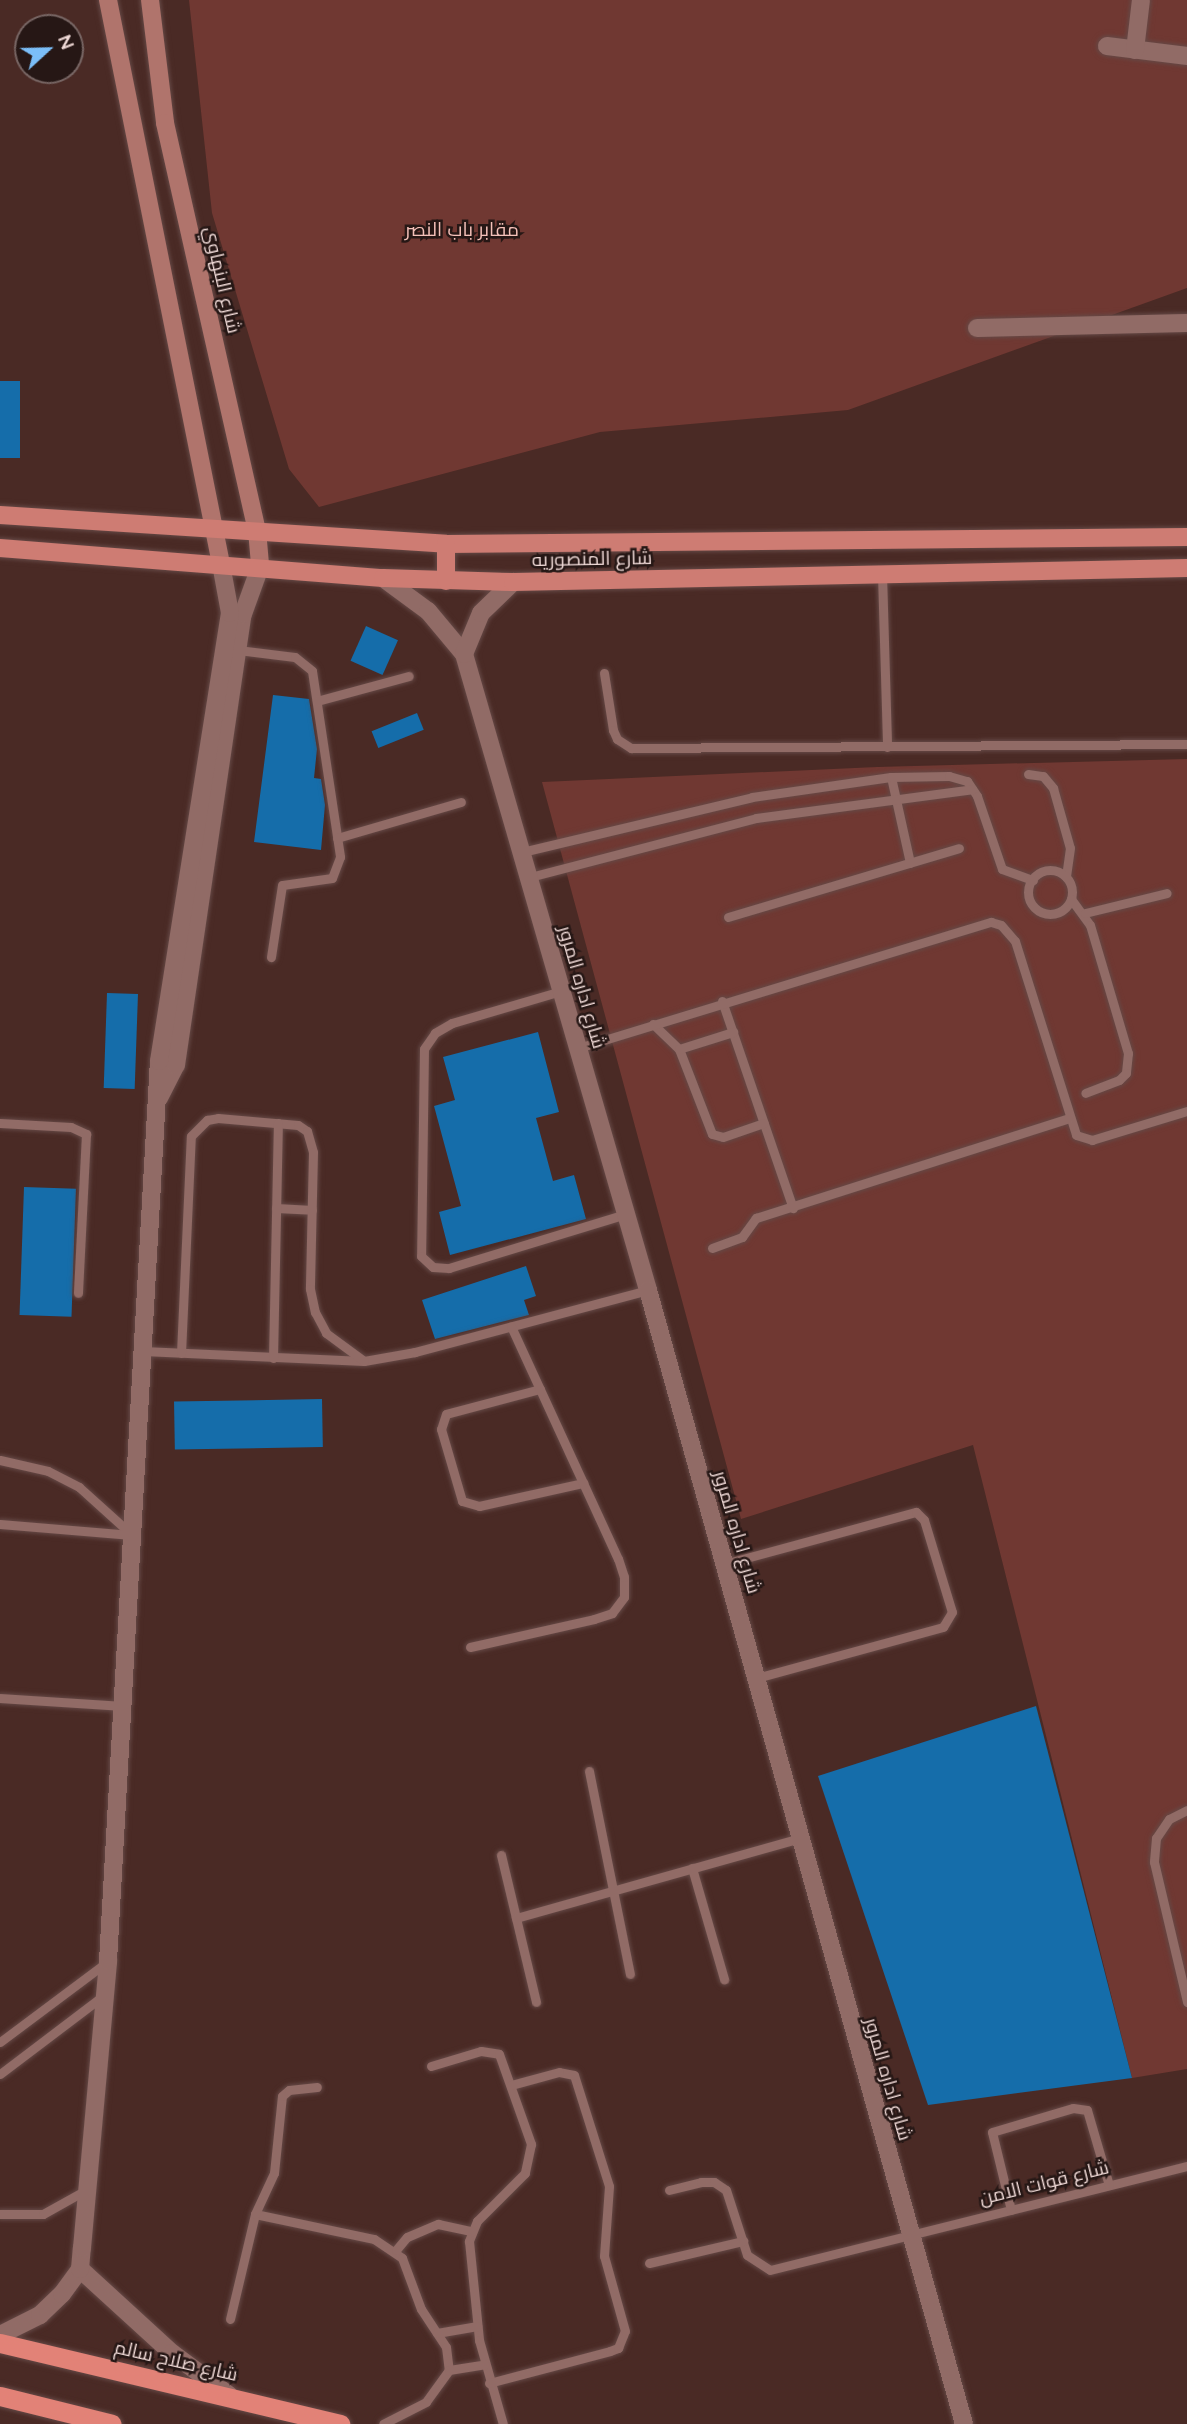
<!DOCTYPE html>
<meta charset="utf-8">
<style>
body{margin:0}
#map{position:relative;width:1187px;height:2424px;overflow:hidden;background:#4a2a25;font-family:Quicksand,Cairo,sans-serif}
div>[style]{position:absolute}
.green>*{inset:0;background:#703832}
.building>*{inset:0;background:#156daa;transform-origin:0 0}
.roads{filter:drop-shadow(0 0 2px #654946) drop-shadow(0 0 2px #654946)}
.service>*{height:9px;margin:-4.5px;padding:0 4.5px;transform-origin:4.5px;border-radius:4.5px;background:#916b66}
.service>.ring{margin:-4.5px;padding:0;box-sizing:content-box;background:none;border:9px solid #916b66;border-radius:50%}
.minor>*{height:18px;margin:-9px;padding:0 9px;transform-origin:9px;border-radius:9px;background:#916b66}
.secondary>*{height:18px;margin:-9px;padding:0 9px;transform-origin:9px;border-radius:9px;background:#b0746c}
.primary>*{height:18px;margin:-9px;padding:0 9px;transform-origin:9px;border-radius:9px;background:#ce7c73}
.trunk>*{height:19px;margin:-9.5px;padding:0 9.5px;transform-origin:9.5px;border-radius:9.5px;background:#e28277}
span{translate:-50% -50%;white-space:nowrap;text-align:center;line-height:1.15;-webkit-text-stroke:5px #261715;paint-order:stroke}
.park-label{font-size:19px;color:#f4c0b8}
.street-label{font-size:19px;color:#f0dad7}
.north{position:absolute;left:14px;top:14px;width:70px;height:70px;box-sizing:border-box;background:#261715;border:2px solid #776563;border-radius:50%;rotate:68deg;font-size:19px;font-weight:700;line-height:28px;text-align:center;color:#f0dad7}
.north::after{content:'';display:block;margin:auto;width:24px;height:32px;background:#7bbef8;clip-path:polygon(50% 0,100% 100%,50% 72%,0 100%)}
</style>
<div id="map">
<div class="green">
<i style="clip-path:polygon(189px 0,1187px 0,1187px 288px,848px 410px,600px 432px,319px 507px,289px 469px,212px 213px)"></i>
<i style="clip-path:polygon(1187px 759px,1187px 2069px,1132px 2078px,973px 1445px,741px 1519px,542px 782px,877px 767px)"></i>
</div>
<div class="building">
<i style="left:0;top:381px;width:20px;height:77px"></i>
<i style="left:366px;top:626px;width:35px;height:38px;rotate:24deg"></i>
<i style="clip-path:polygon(273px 695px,309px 699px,317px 749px,314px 778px,321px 779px,325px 805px,321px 850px,254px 842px)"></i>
<i style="left:417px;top:713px;width:18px;height:49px;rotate:68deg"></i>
<i style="left:107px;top:993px;width:31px;height:95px;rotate:2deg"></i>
<i style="clip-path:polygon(538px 1032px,559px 1112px,536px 1118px,553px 1181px,574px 1175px,586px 1219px,450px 1255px,439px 1212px,461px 1206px,434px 1106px,455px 1100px,443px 1057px)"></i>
<i style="left:24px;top:1187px;width:52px;height:128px;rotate:2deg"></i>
<i style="clip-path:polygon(526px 1266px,536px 1296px,524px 1300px,529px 1315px,435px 1339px,422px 1300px)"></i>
<i style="left:322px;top:1399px;width:48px;height:148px;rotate:89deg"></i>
<i style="clip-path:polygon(1036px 1706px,1132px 2078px,928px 2105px,818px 1776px)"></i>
</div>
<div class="roads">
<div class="service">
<i style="left:882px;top:574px;width:173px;rotate:88.3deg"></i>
<i style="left:238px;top:650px;width:57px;rotate:7deg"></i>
<i style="left:295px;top:657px;width:22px;rotate:39deg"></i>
<i style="left:312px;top:671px;width:188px;rotate:81.4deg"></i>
<i style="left:340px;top:857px;width:22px;rotate:111deg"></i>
<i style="left:332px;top:878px;width:50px;rotate:172deg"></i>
<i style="left:282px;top:885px;width:73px;rotate:98.7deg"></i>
<i style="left:604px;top:673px;width:58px;rotate:81deg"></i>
<i style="left:613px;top:730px;width:10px;rotate:66deg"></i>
<i style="left:617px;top:739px;width:17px;rotate:33deg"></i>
<i style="left:631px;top:748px;width:556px;rotate:-0.41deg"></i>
<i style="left:317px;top:701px;width:95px;rotate:-15.2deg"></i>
<i style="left:1028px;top:774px;width:15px;rotate:8deg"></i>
<i style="left:1043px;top:776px;width:16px;rotate:50deg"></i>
<i style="left:1053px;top:788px;width:62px;rotate:74.2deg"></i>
<i style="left:1070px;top:848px;width:29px;rotate:98deg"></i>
<i style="left:891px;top:777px;width:88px;rotate:77.5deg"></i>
<i style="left:337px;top:838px;width:129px;rotate:-16.2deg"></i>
<i style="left:522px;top:852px;width:236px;rotate:-13.4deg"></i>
<i style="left:752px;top:797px;width:140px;rotate:-8.2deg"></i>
<i style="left:891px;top:777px;width:58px;rotate:-1deg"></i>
<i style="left:949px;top:776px;width:19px;rotate:16deg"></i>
<i style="left:967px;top:781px;width:18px;rotate:56deg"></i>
<i style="left:977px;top:796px;width:77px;rotate:71.1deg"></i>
<i style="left:1002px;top:869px;width:33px;rotate:20deg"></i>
<i class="ring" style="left:1028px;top:870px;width:35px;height:35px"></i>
<i style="left:530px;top:877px;width:234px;rotate:-14.6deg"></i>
<i style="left:756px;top:818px;width:218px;rotate:-7.6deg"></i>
<i style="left:1071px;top:899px;width:32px;rotate:54deg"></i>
<i style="left:1090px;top:925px;width:134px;rotate:73.5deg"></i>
<i style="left:1128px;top:1053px;width:20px;rotate:96deg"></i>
<i style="left:1126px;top:1073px;width:10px;rotate:135deg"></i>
<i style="left:1119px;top:1080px;width:36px;rotate:159deg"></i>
<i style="left:1085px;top:913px;width:84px;rotate:-13.7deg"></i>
<i style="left:728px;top:917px;width:241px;rotate:-16.6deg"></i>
<i style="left:561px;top:991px;width:114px;rotate:163.6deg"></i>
<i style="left:452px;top:1023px;width:20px;rotate:150deg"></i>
<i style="left:435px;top:1033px;width:19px;rotate:125deg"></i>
<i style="left:424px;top:1049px;width:207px;rotate:90.8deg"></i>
<i style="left:421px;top:1256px;width:16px;rotate:43deg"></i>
<i style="left:433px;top:1267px;width:16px;rotate:4deg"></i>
<i style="left:449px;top:1268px;width:185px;rotate:-17deg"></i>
<i style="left:722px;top:1001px;width:219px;rotate:71.1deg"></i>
<i style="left:653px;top:1024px;width:36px;rotate:44deg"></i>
<i style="left:679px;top:1049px;width:91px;rotate:68.8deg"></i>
<i style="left:712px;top:1134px;width:11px;rotate:15deg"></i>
<i style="left:723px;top:1137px;width:43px;rotate:-18.9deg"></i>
<i style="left:578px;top:1048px;width:432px;rotate:-17deg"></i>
<i style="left:991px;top:922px;width:10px;rotate:17deg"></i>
<i style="left:1001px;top:925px;width:21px;rotate:49deg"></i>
<i style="left:1015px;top:941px;width:203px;rotate:72.5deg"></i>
<i style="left:1076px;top:1135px;width:17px;rotate:17deg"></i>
<i style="left:1092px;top:1140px;width:99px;rotate:-17deg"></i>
<i style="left:679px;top:1049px;width:57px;rotate:-17.5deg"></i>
<i style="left:0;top:1123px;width:71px;rotate:3.2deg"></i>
<i style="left:71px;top:1127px;width:17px;rotate:25deg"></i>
<i style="left:86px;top:1134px;width:159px;rotate:92.9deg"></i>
<i style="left:276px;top:1208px;width:36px;rotate:3deg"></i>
<i style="left:712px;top:1248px;width:32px;rotate:-20deg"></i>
<i style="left:742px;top:1237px;width:24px;rotate:-54deg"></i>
<i style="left:756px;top:1218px;width:329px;rotate:-17.7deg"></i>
<i style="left:143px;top:1351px;width:221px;rotate:2.6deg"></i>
<i style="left:364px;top:1361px;width:52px;rotate:-10deg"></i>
<i style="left:415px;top:1352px;width:241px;rotate:-14.9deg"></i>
<i style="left:181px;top:1353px;width:217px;rotate:-87.4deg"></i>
<i style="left:191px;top:1136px;width:23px;rotate:-45deg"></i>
<i style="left:207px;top:1120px;width:11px;rotate:-10deg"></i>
<i style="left:218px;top:1118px;width:80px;rotate:5deg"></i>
<i style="left:298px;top:1125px;width:11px;rotate:34deg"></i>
<i style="left:307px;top:1131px;width:22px;rotate:74deg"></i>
<i style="left:313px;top:1152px;width:137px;rotate:91.3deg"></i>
<i style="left:310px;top:1289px;width:24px;rotate:78deg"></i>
<i style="left:315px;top:1312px;width:24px;rotate:62deg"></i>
<i style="left:326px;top:1333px;width:47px;rotate:36.4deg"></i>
<i style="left:273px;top:1358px;width:235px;rotate:-88.8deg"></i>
<i style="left:540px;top:1389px;width:97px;rotate:165.1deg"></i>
<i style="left:446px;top:1414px;width:16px;rotate:108deg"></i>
<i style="left:441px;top:1429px;width:75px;rotate:73.7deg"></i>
<i style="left:462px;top:1501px;width:18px;rotate:16deg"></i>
<i style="left:479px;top:1506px;width:107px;rotate:-12.5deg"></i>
<i style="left:0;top:1460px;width:49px;rotate:12.9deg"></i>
<i style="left:48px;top:1471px;width:35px;rotate:27deg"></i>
<i style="left:79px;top:1487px;width:70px;rotate:42.1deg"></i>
<i style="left:0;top:1524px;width:132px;rotate:4.8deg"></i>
<i style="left:724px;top:1564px;width:199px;rotate:-15.2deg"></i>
<i style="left:916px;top:1512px;width:11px;rotate:45deg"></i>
<i style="left:924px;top:1520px;width:96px;rotate:73.1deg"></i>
<i style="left:952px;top:1612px;width:17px;rotate:121deg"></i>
<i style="left:943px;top:1627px;width:194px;rotate:164.7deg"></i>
<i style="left:470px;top:1647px;width:127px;rotate:-12.7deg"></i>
<i style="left:594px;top:1619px;width:19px;rotate:-18deg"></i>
<i style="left:612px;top:1613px;width:20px;rotate:-53deg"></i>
<i style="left:624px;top:1597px;width:20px;rotate:-90deg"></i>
<i style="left:624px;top:1577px;width:19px;rotate:-108deg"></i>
<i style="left:618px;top:1559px;width:256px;rotate:-114.7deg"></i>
<i style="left:0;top:1698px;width:123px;rotate:3.7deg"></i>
<i style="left:589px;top:1771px;width:207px;rotate:78.6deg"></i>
<i style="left:1187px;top:1810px;width:20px;rotate:153deg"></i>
<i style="left:1169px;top:1819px;width:23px;rotate:124deg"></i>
<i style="left:1156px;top:1838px;width:24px;rotate:95deg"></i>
<i style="left:1154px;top:1862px;width:144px;rotate:76.7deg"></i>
<i style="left:501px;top:1855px;width:151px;rotate:76.6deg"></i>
<i style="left:692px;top:1868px;width:116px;rotate:73.9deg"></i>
<i style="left:516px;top:1918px;width:295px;rotate:-15.7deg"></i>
<i style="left:0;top:2042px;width:134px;rotate:-36.8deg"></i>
<i style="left:431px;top:2066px;width:52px;rotate:-16.7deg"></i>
<i style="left:481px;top:2051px;width:18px;rotate:9deg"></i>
<i style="left:499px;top:2054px;width:96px;rotate:70.4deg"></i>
<i style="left:531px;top:2144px;width:30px;rotate:102deg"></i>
<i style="left:525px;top:2173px;width:68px;rotate:135deg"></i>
<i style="left:477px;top:2221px;width:22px;rotate:112deg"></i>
<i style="left:469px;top:2241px;width:100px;rotate:84.2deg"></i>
<i style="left:479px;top:2340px;width:87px;rotate:74.1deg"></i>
<i style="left:0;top:2074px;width:131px;rotate:-37.2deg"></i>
<i style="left:669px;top:2190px;width:33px;rotate:-14deg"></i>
<i style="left:701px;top:2182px;width:13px"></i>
<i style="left:714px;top:2182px;width:14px;rotate:34deg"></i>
<i style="left:726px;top:2190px;width:68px;rotate:72.1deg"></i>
<i style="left:747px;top:2255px;width:27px;rotate:33deg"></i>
<i style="left:770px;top:2270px;width:430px;rotate:-14deg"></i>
<i style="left:1011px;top:2210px;width:80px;rotate:-103.7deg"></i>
<i style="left:992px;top:2132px;width:84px;rotate:-16.5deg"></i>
<i style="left:1073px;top:2108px;width:14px;rotate:8deg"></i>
<i style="left:1087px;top:2110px;width:78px;rotate:73.7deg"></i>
<i style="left:0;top:2214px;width:43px"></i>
<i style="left:43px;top:2214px;width:49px;rotate:-29.2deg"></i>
<i style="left:255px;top:2214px;width:122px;rotate:11.9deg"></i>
<i style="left:374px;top:2239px;width:34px;rotate:34deg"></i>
<i style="left:402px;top:2258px;width:54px;rotate:69.6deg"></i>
<i style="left:421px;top:2309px;width:45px;rotate:56.7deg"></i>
<i style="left:446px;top:2347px;width:23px;rotate:83deg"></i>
<i style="left:449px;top:2370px;width:39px;rotate:126deg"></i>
<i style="left:426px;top:2402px;width:48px;rotate:152.9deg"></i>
<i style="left:396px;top:2250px;width:17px;rotate:-50deg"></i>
<i style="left:407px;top:2237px;width:34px;rotate:-23deg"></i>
<i style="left:438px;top:2224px;width:35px;rotate:12deg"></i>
<i style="left:649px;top:2263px;width:97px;rotate:-13.2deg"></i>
<i style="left:230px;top:2319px;width:108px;rotate:-76.6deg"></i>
<i style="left:255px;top:2214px;width:45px;rotate:-65.1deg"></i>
<i style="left:274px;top:2173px;width:77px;rotate:-84.1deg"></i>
<i style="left:282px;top:2096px;width:9px;rotate:-41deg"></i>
<i style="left:289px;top:2090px;width:28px;rotate:-6deg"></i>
<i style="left:437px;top:2333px;width:41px;rotate:-9.9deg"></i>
<i style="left:449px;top:2370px;width:36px;rotate:-9deg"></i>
<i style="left:489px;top:2383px;width:125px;rotate:-14.8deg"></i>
<i style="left:610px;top:2351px;width:9px;rotate:-21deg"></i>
<i style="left:618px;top:2348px;width:18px;rotate:-68deg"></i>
<i style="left:625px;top:2331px;width:78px;rotate:-105.6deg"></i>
<i style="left:604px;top:2256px;width:70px;rotate:-85.9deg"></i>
<i style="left:609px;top:2186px;width:116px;rotate:-107.5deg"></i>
<i style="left:574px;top:2075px;width:15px;rotate:-169deg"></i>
<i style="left:559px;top:2072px;width:50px;rotate:164.8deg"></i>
</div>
<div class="minor">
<i style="left:1107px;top:46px;width:81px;rotate:7.1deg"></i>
<i style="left:1135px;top:50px;width:50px;rotate:-83.2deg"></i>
<i style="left:977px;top:328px;width:210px;rotate:-1.4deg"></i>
<i style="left:383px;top:578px;width:56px;rotate:36.3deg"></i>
<i style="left:428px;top:611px;width:56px;rotate:50.1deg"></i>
<i style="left:464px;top:654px;width:662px;rotate:73.86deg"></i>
<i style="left:648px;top:1290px;width:1177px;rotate:74.43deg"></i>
<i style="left:464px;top:654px;width:44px;rotate:-67.5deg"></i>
<i style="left:481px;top:613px;width:45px;rotate:-44.1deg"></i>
<i style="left:159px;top:1098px;width:37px;rotate:-63deg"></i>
<i style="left:176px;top:1065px;width:456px;rotate:-81.6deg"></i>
<i style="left:243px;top:614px;width:50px;rotate:-70.1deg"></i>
<i style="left:80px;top:2269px;width:125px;rotate:42.4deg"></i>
<i style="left:172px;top:2353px;width:71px;rotate:36.4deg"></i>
<i style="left:0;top:2335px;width:45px;rotate:-26.6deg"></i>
<i style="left:40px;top:2315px;width:30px;rotate:-44deg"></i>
<i style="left:62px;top:2294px;width:31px;rotate:-54deg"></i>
<i style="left:80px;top:2269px;width:21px;rotate:-85deg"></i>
<i style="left:82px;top:2248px;width:288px;rotate:-84.8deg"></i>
<i style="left:108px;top:1961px;width:901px;rotate:-86.76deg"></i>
<i style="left:159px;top:1061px;width:454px;rotate:-81deg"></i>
<i style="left:230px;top:613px;width:50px;rotate:-100.4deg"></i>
</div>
<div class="secondary">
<i style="left:108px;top:0;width:575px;rotate:78.67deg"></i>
<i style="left:150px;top:0;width:124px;rotate:83deg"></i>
<i style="left:165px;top:123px;width:417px;rotate:77.3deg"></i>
<i style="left:257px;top:530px;width:37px;rotate:85deg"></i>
</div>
<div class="primary">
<i style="left:0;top:515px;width:447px;rotate:3.7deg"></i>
<i style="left:446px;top:544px;width:741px;rotate:-0.54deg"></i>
<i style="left:0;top:548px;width:384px;rotate:4.5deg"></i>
<i style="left:383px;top:578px;width:130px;rotate:1.8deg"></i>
<i style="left:513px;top:582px;width:674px;rotate:-1.19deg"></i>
<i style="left:446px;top:581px;width:37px;rotate:-90deg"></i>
</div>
<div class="trunk">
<i style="left:0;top:2343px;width:350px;rotate:13.4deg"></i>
<i style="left:0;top:2396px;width:115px;rotate:14deg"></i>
</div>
</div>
<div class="park-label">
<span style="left:462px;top:230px">مقابر باب النصر</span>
</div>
<div class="street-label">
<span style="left:222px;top:280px;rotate:77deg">شارع البنهاوي</span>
<span style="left:592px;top:559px;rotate:-1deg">شارع المنصوريه</span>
<span style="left:582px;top:987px;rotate:74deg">شارع اداره المرور</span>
<span style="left:737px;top:1532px;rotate:74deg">شارع اداره المرور</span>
<span style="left:888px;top:2079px;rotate:74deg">شارع اداره المرور</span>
<span style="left:1044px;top:2183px;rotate:-14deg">شارع قوات الامن</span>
<span style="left:176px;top:2361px;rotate:13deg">شارع صلاح سالم</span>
</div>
<div class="north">N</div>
</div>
